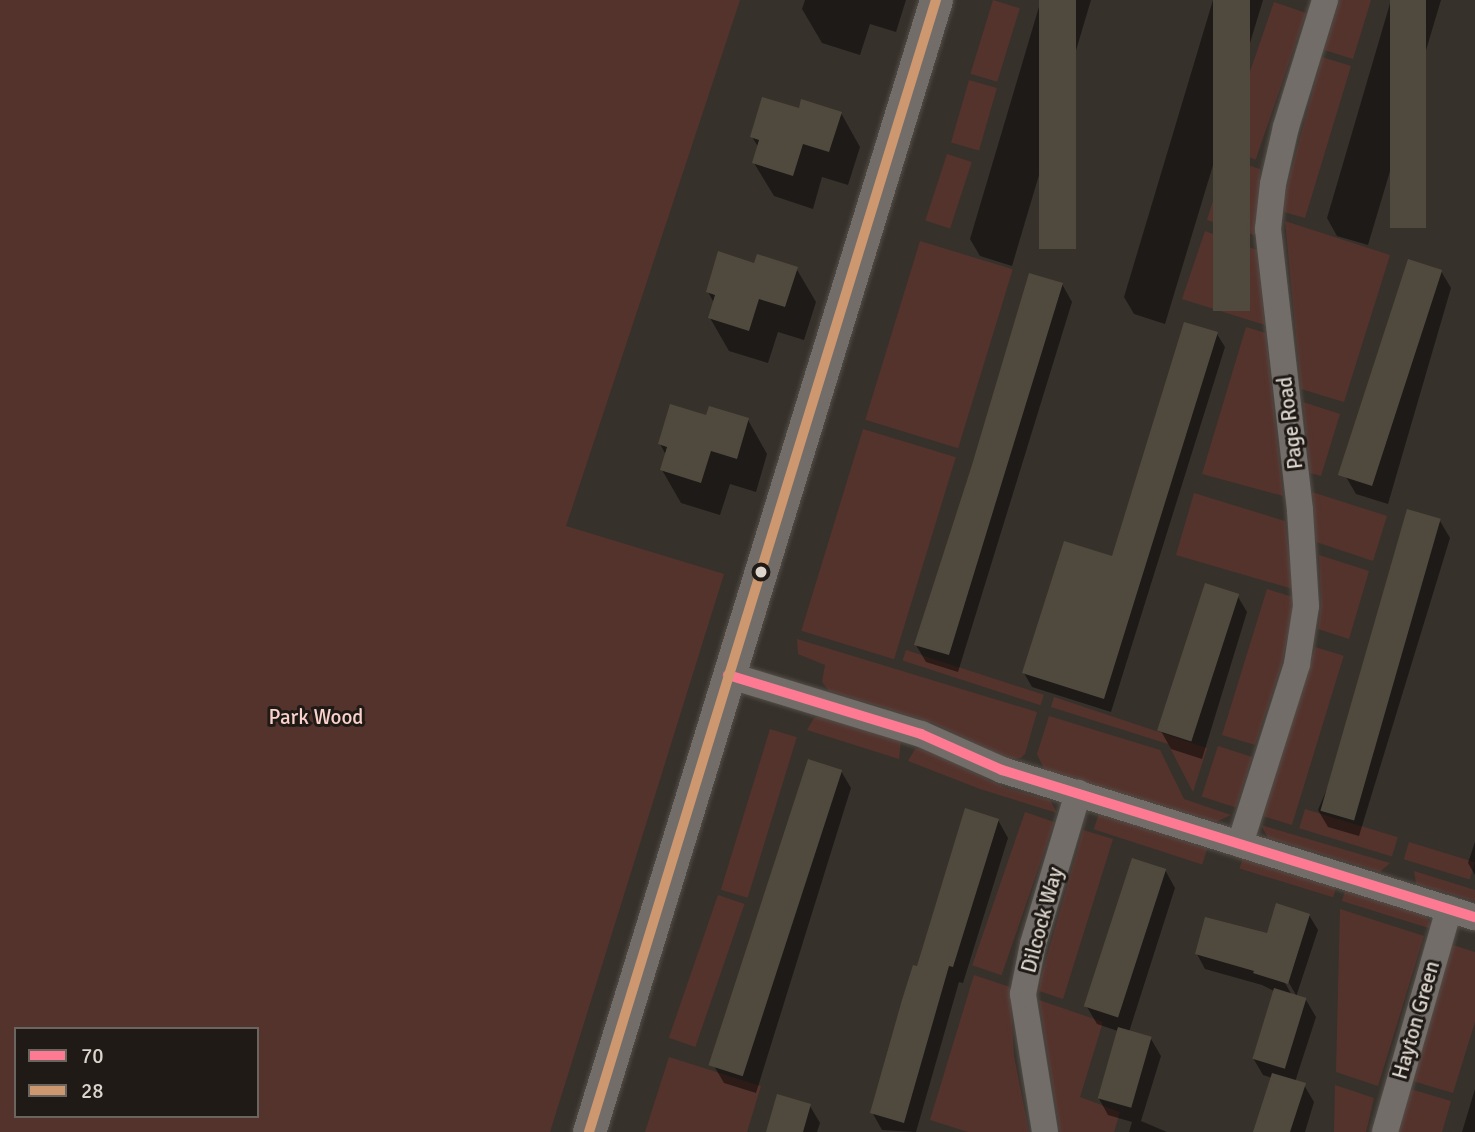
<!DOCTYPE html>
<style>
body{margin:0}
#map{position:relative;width:1475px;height:1132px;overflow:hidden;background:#37312b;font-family:Signika,sans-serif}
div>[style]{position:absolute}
.green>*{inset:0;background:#55332d;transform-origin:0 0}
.shadow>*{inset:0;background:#0007}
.building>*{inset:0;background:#504a3e;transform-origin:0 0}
.roads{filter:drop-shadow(0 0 2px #534e48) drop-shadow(0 0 2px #534e48)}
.minor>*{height:26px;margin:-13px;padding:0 13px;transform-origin:13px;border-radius:13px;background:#726d68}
.tertiary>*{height:33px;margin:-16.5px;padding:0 16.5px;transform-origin:16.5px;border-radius:16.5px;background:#726d68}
.bus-1>*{height:10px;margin:-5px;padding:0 5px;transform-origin:5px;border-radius:5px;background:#fe7a93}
.bus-2>*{height:10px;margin:-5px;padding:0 5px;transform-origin:5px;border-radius:5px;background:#cd976f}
.dots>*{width:19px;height:19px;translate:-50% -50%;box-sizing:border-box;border:4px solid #1f1a15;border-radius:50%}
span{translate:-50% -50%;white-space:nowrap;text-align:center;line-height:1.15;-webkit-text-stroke:6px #1f1a15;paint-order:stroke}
.street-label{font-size:21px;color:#dcd5ce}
.park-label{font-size:21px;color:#fbd2cb}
.legend{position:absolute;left:14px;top:1027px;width:245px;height:91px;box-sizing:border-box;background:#1f1a15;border:2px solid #6b655f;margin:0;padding:9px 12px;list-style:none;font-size:21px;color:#dcd5ce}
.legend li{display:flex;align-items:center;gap:14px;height:35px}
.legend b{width:35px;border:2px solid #6b655f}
</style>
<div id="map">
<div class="green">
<i style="clip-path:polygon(evenodd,0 0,740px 0,566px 526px,724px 574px,550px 1132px,0 1132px,0 0,16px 1029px,257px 1029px,257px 1116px,16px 1116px,16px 1029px)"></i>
<i style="left:993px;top:0;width:28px;height:77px;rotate:17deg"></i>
<i style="clip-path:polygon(1340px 0,1371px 0,1353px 59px,1324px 50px)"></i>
<i style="left:1274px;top:2px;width:34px;height:155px;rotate:19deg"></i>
<i style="clip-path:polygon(1322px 57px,1351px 66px,1305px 218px,1284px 212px,1284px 197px)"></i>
<i style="left:969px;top:80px;width:29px;height:65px;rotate:16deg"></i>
<i style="left:947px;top:154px;width:26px;height:70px;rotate:18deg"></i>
<i style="clip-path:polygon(1226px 158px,1260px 169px,1257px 236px,1207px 220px)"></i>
<i style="clip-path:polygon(1285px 221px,1390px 255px,1344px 402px,1301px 389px)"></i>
<i style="clip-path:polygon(1205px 231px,1257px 250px,1265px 325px,1182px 299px)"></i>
<i style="left:920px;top:241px;width:97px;height:187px;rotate:17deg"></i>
<i style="clip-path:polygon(1246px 327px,1266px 333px,1283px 496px,1202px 474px)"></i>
<i style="clip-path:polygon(1303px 402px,1340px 414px,1321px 476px,1310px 473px)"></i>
<i style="left:863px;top:429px;width:97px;height:211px;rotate:17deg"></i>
<i style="clip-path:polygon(1312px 492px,1387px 516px,1373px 561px,1316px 542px)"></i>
<i style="clip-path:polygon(1194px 493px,1285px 521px,1293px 589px,1176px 555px)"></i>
<i style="clip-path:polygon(1319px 555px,1369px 571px,1349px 639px,1318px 629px,1321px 605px)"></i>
<i style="clip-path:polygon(1267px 589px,1293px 597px,1293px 611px,1282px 664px,1255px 745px,1222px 735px)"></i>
<i style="clip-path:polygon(797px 639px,1037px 712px,1025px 754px,1021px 758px,1009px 759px,933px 723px,829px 691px,822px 682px,825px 665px,798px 654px)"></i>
<i style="left:1315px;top:647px;width:30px;height:177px;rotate:17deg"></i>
<i style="left:906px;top:650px;width:145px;height:11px;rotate:18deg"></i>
<i style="clip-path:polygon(1054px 697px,1207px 748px,1193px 792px,1168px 744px,1051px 707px)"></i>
<i style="clip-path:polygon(820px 716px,901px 741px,899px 759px,807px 730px,814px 718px)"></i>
<i style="clip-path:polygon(1049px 716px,1160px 750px,1184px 799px,1231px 815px,1216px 822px,1045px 771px,1037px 754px)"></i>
<i style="left:770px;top:729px;width:28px;height:168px;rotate:17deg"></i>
<i style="left:1218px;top:746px;width:36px;height:53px;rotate:18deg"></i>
<i style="clip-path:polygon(923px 748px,1006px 788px,1050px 800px,1057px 813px,980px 789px,908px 761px,915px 749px)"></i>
<i style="left:1305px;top:809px;width:97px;height:20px;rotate:17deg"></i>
<i style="left:1025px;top:812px;width:31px;height:162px;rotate:19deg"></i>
<i style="left:1099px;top:813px;width:114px;height:17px;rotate:18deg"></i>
<i style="clip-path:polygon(1261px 825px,1390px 863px,1380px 872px,1268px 838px)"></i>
<i style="clip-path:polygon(1083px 830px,1113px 839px,1063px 999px,1039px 991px,1041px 977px)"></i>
<i style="left:1409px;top:842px;width:69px;height:18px;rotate:17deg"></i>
<i style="left:1243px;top:857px;width:98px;height:12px;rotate:17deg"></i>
<i style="clip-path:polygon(1414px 871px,1475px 890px,1475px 901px,1416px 884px)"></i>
<i style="clip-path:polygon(1345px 890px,1421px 913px,1427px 917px,1432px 929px,1342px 901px)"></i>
<i style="left:718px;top:895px;width:28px;height:151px;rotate:19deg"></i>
<i style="clip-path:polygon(1340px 909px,1424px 936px,1378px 1086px,1336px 1072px)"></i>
<i style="clip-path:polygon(1450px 944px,1475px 952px,1475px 1022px,1453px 1093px,1409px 1080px)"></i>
<i style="clip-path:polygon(974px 975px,1010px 987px,1014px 1056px,1029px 1132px,968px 1132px,930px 1120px)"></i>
<i style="clip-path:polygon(1039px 1000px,1103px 1022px,1080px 1097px,1120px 1112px,1114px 1132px,1060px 1132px)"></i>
<i style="clip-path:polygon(669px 1057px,761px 1086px,747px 1132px,645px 1132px)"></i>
<i style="clip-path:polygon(1335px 1085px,1374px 1098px,1366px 1132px,1334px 1132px)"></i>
<i style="clip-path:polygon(1407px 1088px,1451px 1101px,1442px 1132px,1396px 1132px)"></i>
</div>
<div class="shadow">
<i style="clip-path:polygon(805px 0,906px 0,896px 32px,870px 24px,860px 55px,822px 43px,802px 9px)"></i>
<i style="clip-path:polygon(1041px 0,1091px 0,1012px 266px,980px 256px,970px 239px)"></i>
<i style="clip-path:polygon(1213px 0,1263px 0,1165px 324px,1134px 314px,1124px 297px)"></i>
<i style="clip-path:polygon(1391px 0,1441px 0,1368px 245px,1337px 236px,1327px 218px)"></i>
<i style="clip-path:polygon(800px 110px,841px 113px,860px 147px,848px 185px,822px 177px,813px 209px,774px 196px,754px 163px,759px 148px,752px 137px)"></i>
<i style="clip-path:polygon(756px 265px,796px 268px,816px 302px,804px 340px,778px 332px,768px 363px,729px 351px,710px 318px,714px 303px,708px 292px)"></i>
<i style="clip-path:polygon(1441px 271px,1451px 288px,1388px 504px,1356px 494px,1346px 477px)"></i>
<i style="clip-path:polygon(1062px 284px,1072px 302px,958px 672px,926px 662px,916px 645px)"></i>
<i style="clip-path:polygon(1217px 334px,1225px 347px,1111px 712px,1032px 687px,1024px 673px,1113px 558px)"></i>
<i style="clip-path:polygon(708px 417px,748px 420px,767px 454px,756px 492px,730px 484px,720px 515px,681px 503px,662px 470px,666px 455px,660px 444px)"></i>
<i style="clip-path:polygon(1440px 521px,1450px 538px,1359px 836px,1328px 827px,1318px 810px)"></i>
<i style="clip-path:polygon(1237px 595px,1247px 612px,1202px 759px,1171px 749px,1161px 731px)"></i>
<i style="clip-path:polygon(841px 771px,851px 788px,756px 1093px,724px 1083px,714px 1066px)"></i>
<i style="clip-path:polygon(998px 820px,1008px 838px,963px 983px,959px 982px,916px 1132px,882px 1130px,872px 1112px,918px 968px)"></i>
<i style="clip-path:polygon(1475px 842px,1475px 875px,1468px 863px)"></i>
<i style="clip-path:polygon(1165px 870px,1175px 888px,1129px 1032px,1151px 1039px,1161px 1056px,1141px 1121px,1167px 1132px,1129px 1132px,1132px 1122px,1108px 1115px,1098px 1097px,1118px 1031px,1097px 1024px,1087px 1007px)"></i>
<i style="clip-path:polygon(evenodd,1309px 915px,1318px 930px,1296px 997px,1306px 1000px,1316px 1017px,1295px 1082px,1304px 1085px,1314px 1102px,1305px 1132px,1255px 1132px,1272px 1078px,1263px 1075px,1253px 1058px,1274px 991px,1262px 985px,1205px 969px,1197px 954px,1268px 935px,1309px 915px,1285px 976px,1296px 995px,1292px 995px,1282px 978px,1285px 976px)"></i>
<i style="clip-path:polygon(1475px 1089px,1475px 1132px,1462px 1132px)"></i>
<i style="clip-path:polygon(810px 1106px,820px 1123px,817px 1132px,768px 1132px)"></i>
</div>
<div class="building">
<i style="left:1039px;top:0;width:37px;height:249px"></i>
<i style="left:1213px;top:0;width:37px;height:311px"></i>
<i style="left:1390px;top:0;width:36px;height:228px"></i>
<i style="clip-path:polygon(762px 97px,799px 108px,801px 99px,842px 112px,829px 152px,803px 144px,793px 176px,752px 163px,759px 140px,750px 137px)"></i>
<i style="clip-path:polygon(718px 251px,754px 263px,757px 254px,798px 267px,785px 307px,759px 299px,749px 331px,708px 318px,715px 295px,706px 292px)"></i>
<i style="left:1408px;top:259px;width:36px;height:227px;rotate:18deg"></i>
<i style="clip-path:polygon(1029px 273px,1063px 283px,949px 655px,914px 645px,972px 465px)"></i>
<i style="clip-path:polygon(1184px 322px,1218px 332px,1104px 699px,1022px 673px,1064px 541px,1112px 556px)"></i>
<i style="clip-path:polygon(670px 404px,706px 415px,709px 406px,749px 418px,737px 459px,711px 451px,701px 483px,660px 470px,667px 447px,658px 444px)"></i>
<i style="left:1407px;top:509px;width:35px;height:314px;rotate:16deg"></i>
<i style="left:1205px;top:583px;width:36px;height:155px;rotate:18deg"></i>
<i style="left:808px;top:759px;width:36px;height:322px;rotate:18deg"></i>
<i style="clip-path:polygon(965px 808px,999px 819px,953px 967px,949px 966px,904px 1123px,870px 1113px,902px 1000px,913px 965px,917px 966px)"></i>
<i style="left:1132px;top:858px;width:36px;height:156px;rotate:18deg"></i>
<i style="clip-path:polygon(1276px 903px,1310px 914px,1288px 984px,1253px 973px,1254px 971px,1195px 954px,1205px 917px,1267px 933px)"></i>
<i style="left:1274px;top:988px;width:34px;height:74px;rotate:17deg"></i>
<i style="left:1118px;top:1027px;width:35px;height:74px;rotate:16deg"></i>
<i style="clip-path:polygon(1272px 1073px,1306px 1083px,1290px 1132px,1253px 1132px)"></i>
<i style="clip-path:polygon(777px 1094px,811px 1104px,803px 1132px,766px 1132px)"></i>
</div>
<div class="roads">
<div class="minor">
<i style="left:728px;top:675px;width:202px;rotate:17deg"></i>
<i style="left:921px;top:734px;width:89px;rotate:24deg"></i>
<i style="left:1002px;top:770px;width:495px;rotate:17.3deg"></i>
<i style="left:1240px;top:844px;width:189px;rotate:-72.4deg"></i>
<i style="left:1297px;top:664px;width:59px;rotate:-81.2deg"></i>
<i style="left:1306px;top:606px;width:96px;rotate:-93.6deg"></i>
<i style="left:1300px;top:510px;width:283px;rotate:-96.5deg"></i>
<i style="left:1268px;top:229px;width:45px;rotate:-83.7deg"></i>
<i style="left:1273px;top:184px;width:58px;rotate:-77.2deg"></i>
<i style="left:1286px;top:127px;width:133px;rotate:-72.9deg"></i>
<i style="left:1045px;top:1132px;width:140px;rotate:-99.1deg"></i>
<i style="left:1023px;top:994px;width:51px;rotate:-78.7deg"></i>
<i style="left:1033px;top:944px;width:158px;rotate:-73.4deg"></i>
<i style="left:1385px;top:1132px;width:232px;rotate:-74deg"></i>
</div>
<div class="tertiary">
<i style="left:589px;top:1132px;width:1184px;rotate:-72.96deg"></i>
</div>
</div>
<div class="bus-1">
<i style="left:728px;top:675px;width:202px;rotate:17deg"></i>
<i style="left:921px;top:734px;width:89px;rotate:24deg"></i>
<i style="left:1002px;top:770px;width:495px;rotate:17.3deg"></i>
</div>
<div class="bus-2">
<i style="left:589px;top:1132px;width:1184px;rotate:-72.96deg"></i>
</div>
<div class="dots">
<i style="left:761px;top:572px;background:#dcd5ce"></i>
</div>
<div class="street-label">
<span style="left:1290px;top:423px;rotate:-97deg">Page Road</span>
<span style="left:1042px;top:920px;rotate:-75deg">Dilcock Way</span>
<span style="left:1416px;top:1020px;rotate:-74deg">Hayton Green</span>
</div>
<div class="park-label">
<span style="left:316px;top:717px">Park Wood</span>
</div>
<ul class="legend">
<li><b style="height:9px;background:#fe7a93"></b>70</li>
<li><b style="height:9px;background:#cd976f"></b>28</li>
</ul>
</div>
